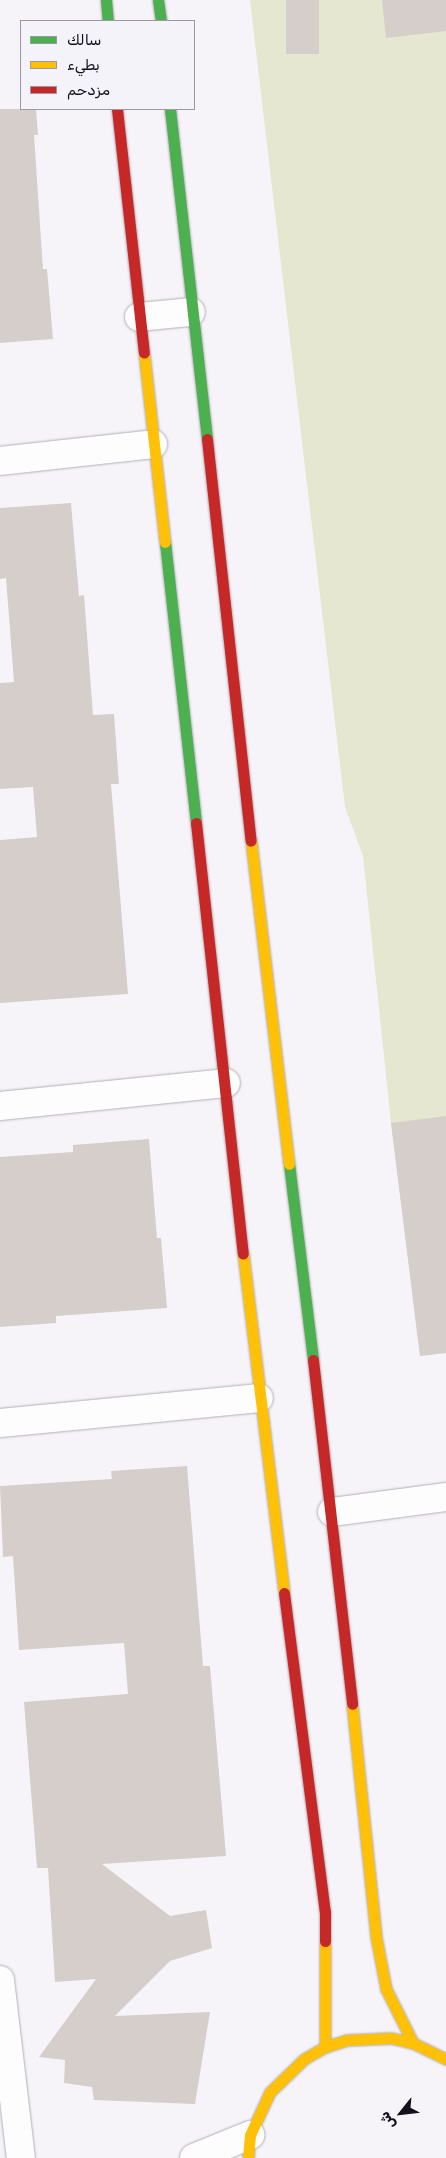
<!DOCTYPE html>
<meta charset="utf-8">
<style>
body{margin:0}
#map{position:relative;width:446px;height:2158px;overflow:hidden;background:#f6f4f9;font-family:Rubik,"Noto Sans Arabic",sans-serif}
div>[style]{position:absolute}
.green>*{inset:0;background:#e5e7d1}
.building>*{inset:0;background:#d6ceca;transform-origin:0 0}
.roads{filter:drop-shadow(0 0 1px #b1afb6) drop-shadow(0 0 1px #b1afb6)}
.street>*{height:28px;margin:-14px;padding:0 14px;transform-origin:14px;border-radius:14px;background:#fefdfe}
.fast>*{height:11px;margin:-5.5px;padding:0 5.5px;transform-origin:5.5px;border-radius:5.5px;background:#4caf50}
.slow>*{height:11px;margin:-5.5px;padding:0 5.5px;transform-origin:5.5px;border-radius:5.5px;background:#ffc107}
.jam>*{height:11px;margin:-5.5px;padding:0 5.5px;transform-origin:5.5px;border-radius:5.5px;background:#c62828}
span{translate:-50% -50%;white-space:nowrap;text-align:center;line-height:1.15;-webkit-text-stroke:5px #f5f3fa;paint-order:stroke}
.legend{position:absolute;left:20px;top:20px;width:175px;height:90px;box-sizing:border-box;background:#f5f3fa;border:1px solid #9b99a1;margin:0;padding:6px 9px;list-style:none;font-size:15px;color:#14111c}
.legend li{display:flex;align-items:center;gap:10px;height:25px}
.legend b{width:25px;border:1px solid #9b99a1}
.north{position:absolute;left:376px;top:2088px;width:50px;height:50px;-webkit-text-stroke:4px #f5f3fa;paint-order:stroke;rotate:241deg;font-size:14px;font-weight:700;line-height:20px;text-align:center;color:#14111c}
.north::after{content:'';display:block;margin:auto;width:18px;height:22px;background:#14111c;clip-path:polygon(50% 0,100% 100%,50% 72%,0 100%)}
</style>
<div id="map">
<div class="green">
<i style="clip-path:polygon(250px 0,446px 0,446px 1353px,420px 1356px,391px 1123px,363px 856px,345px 807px)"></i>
</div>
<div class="building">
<i style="left:286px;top:0;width:33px;height:54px"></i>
<i style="clip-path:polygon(382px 0,446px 0,446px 31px,386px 38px)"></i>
<i style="clip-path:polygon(0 109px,36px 109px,38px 135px,34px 135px,43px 269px,47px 269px,53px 339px,0 343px)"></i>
<i style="clip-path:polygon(71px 503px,79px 596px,84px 595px,93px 715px,114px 714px,119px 784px,111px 784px,128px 994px,0 1003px,0 840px,37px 837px,33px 787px,0 789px,0 683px,14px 682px,6px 578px,0 579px,0 508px)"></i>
<i style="clip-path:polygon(446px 1116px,446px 1353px,420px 1356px,391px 1123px)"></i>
<i style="clip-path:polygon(149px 1139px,157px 1238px,161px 1238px,167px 1308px,56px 1316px,56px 1323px,0 1327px,0 1157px,73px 1152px,73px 1145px)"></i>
<i style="clip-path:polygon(187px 1466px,203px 1666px,210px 1666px,226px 1856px,102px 1864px,170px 1916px,206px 1910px,212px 1948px,170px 1961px,115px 2016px,210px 2012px,195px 2104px,94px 2100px,92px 2087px,64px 2083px,65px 2060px,39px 2057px,96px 1979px,55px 1982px,48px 1868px,37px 1868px,24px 1702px,128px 1694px,124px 1643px,19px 1650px,13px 1556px,3px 1557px,0 1486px,112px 1479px,111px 1471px)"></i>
</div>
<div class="roads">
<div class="street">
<i style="left:139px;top:317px;width:52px;rotate:-5.5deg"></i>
<i style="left:0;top:461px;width:154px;rotate:-6.3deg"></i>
<i style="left:0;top:1106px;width:227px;rotate:-5.8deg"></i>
<i style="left:0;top:1423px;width:260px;rotate:-5.5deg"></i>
<i style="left:332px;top:1512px;width:115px;rotate:-7.5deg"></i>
<i style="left:0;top:1980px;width:179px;rotate:83.3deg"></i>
<i style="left:194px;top:2158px;width:61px;rotate:-22.3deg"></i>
</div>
<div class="fast">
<i style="left:106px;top:0;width:21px;rotate:85deg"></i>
<i style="left:158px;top:0;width:21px;rotate:82deg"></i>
<i style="left:170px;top:109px;width:332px;rotate:83.6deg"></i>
<i style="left:165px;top:542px;width:283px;rotate:83.7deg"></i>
<i style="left:289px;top:1164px;width:197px;rotate:83deg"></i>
</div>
<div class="slow">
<i style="left:144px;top:353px;width:190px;rotate:83.7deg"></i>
<i style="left:251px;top:841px;width:325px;rotate:83.3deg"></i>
<i style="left:243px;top:1253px;width:342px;rotate:83.1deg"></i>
<i style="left:352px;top:1704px;width:234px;rotate:84.1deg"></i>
<i style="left:376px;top:1937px;width:53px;rotate:79.1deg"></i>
<i style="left:386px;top:1989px;width:60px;rotate:63.4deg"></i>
<i style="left:325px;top:1941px;width:106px;rotate:90deg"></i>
<i style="left:248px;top:2158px;width:23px;rotate:-85deg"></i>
<i style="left:250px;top:2135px;width:47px;rotate:-65.1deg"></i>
<i style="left:270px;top:2092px;width:47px;rotate:-44.1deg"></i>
<i style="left:304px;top:2059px;width:24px;rotate:-30deg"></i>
<i style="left:325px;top:2047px;width:22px;rotate:-18deg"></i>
<i style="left:346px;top:2040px;width:45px;rotate:-2.5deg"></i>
<i style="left:391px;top:2038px;width:23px;rotate:13deg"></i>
<i style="left:413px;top:2043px;width:37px;rotate:26deg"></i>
</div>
<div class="jam">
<i style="left:117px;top:109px;width:245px;rotate:83.7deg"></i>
<i style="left:207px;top:439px;width:404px;rotate:83.8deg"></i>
<i style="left:196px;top:823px;width:433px;rotate:83.8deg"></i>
<i style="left:313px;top:1360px;width:346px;rotate:83.5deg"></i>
<i style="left:284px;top:1593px;width:322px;rotate:82.7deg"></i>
<i style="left:325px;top:1912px;width:29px;rotate:90deg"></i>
</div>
</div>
<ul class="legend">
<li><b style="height:6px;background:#4caf50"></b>سالك</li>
<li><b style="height:6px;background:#ffc107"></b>بطيء</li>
<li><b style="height:6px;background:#c62828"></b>مزدحم</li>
</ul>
<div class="north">ش</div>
</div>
